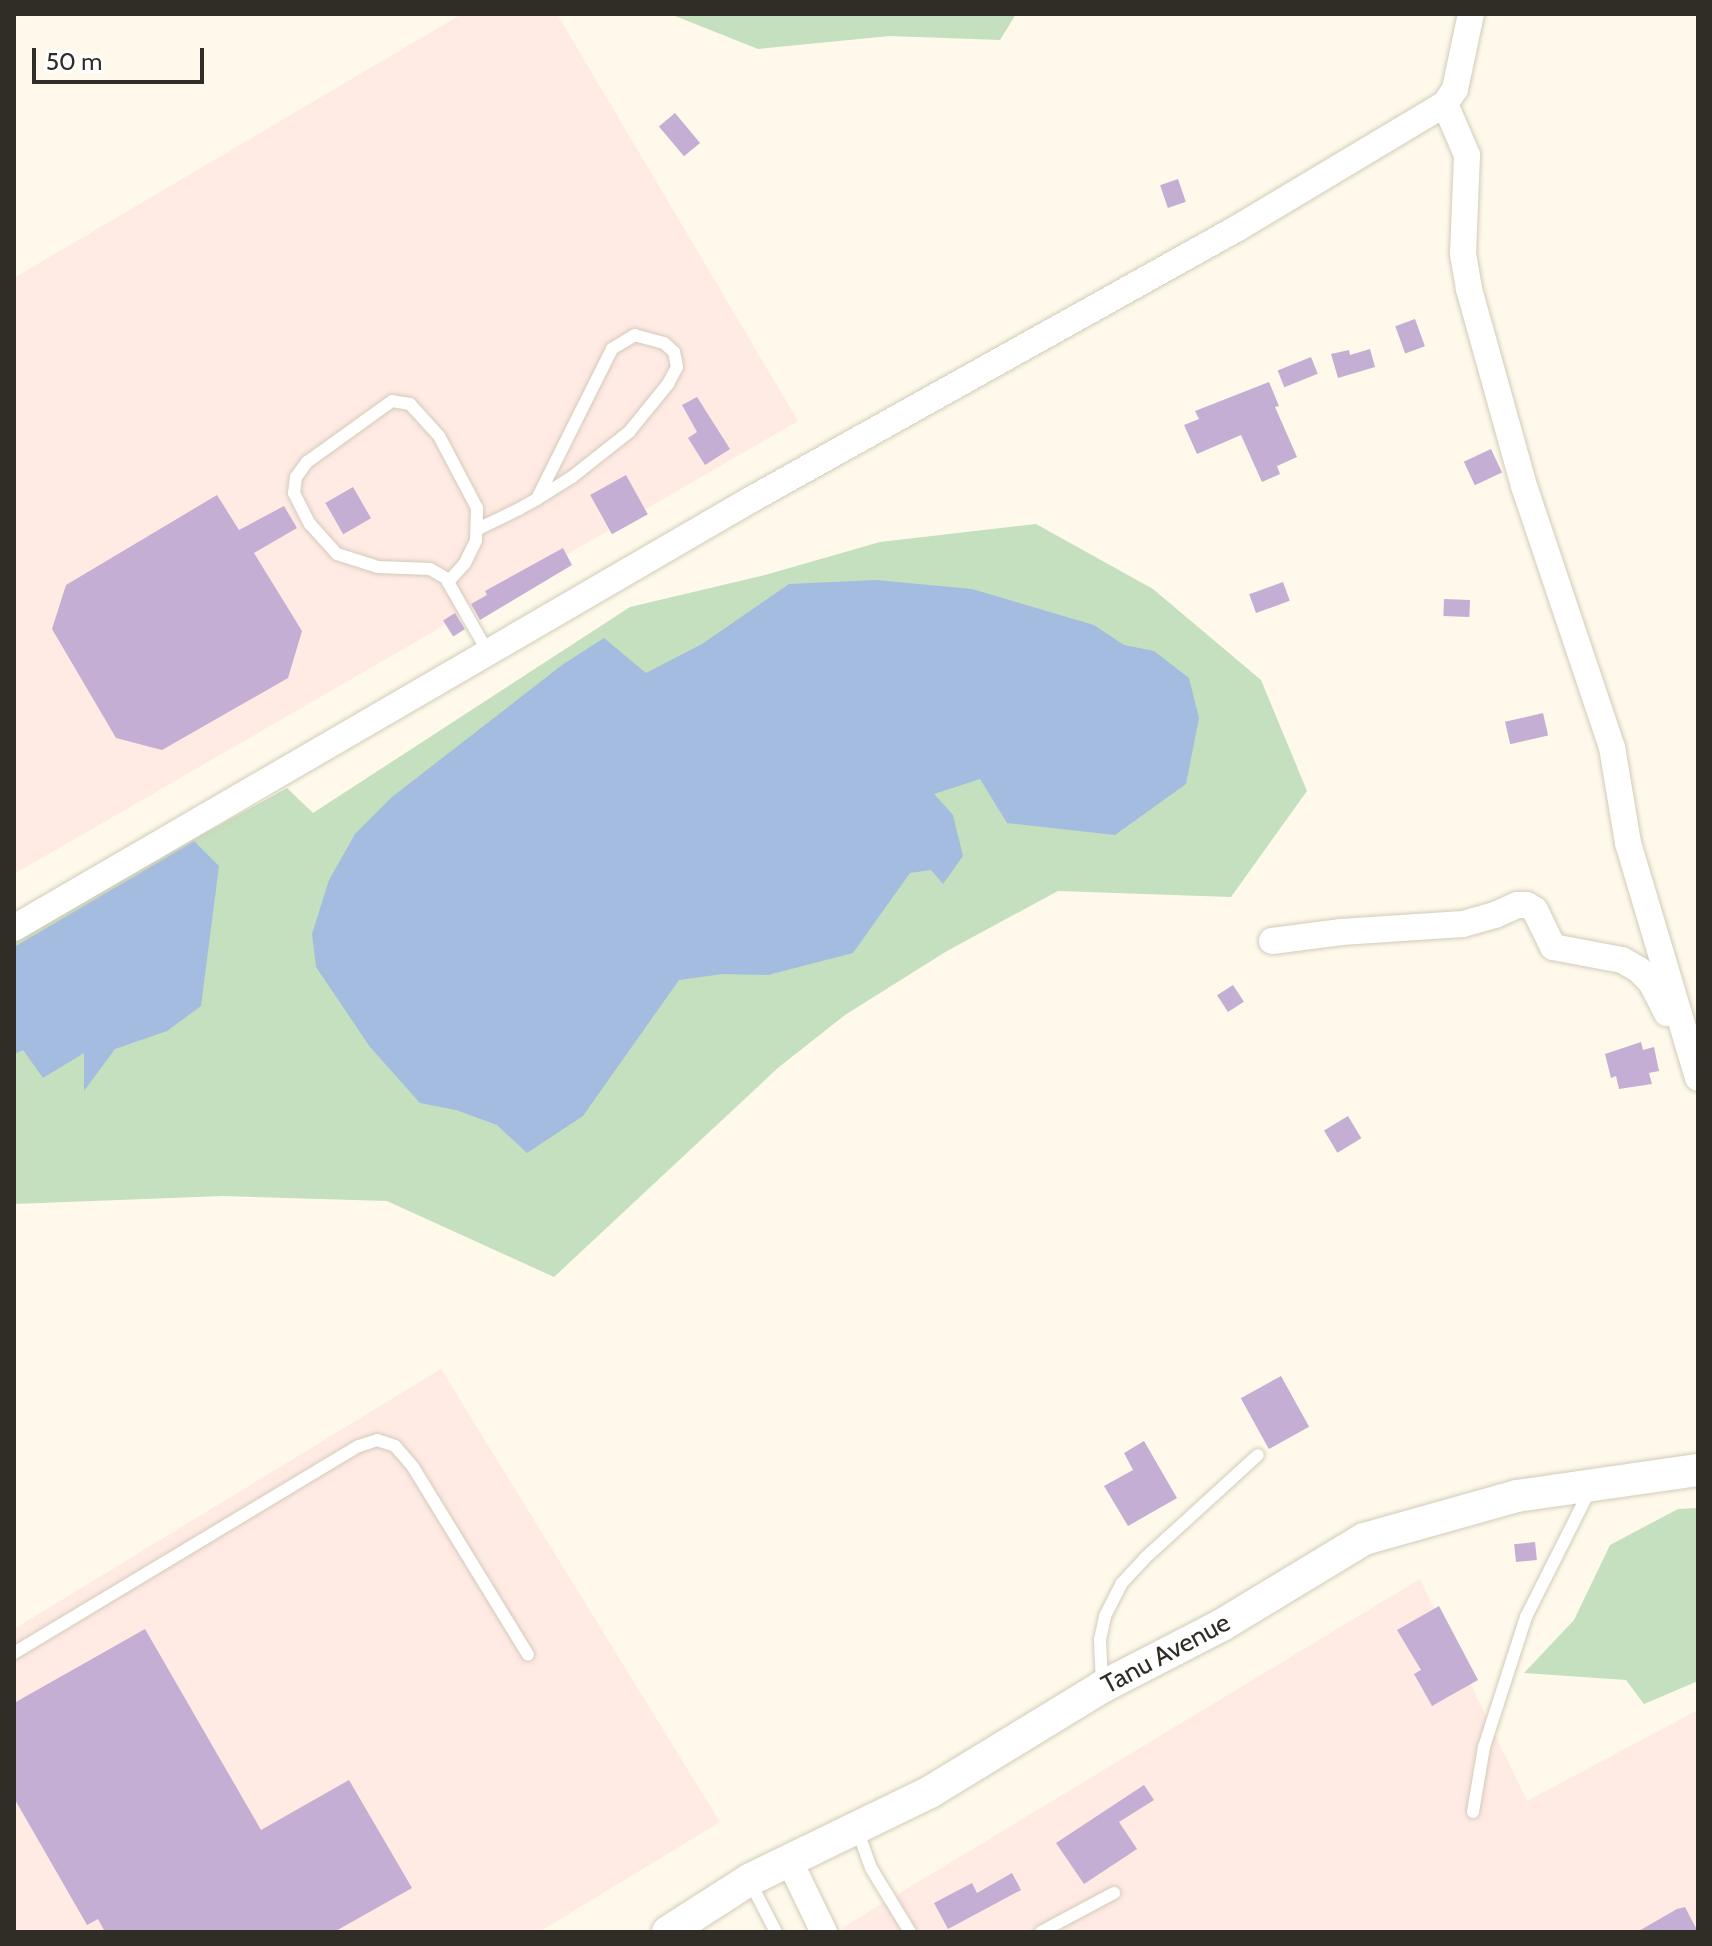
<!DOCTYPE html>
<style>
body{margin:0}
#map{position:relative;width:1712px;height:1946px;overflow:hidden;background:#fef9ea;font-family:Cabin,sans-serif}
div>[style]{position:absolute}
.industrial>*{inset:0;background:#ffeae4}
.green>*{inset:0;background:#c5e0be}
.water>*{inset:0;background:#a4bcdf}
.building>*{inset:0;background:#c4aed3;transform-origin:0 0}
.roads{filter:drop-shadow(0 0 2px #d2cbba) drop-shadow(0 0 2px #d2cbba)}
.service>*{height:12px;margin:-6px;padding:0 6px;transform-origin:6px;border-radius:6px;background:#fff}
.minor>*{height:26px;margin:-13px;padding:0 13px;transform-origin:13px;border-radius:13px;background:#fff}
.tertiary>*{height:32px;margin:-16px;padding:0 16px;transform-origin:16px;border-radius:16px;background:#fff}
span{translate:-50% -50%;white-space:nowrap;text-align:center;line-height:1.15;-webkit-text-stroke:8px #fff;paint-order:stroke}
.street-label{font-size:26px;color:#302d27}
.frame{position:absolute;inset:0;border:16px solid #302d27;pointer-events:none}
.scale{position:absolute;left:32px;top:48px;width:172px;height:36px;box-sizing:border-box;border:4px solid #302d27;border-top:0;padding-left:10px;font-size:24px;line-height:28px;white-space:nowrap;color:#302d27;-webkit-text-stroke:6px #fff;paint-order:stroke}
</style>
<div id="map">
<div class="industrial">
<i style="clip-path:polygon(462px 14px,557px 14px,798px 421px,14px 874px,14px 278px)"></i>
<i style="clip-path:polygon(441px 1369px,720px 1822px,539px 1932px,14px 1932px,14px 1629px)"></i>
<i style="clip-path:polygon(1420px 1579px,1527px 1801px,1698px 1710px,1698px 1932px,844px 1932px,842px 1928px)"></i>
</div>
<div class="green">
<i style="clip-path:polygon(670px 14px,1016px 14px,1000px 40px,890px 36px,758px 49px)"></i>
<i style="clip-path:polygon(1036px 524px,1153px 589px,1261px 680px,1307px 791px,1231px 897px,1058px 891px,947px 951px,845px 1015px,779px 1067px,554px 1277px,387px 1201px,223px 1196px,14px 1204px,14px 938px,287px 788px,313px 813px,630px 607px,765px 575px,880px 542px)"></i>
<i style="clip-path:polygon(1698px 1508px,1698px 1681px,1644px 1704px,1626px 1680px,1524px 1673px,1574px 1620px,1610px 1545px,1678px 1509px)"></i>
</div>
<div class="water">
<i style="clip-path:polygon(876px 580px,972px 589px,1094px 625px,1124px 645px,1154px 651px,1189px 678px,1199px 718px,1186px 784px,1115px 835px,1007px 823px,980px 779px,934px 794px,953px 815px,963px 856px,943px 884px,931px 870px,910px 873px,853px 953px,768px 975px,723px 974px,679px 980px,583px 1116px,527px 1153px,497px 1125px,456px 1110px,420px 1103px,370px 1047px,316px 967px,312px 934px,329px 880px,355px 834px,392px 797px,562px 665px,604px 638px,646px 673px,702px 644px,789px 584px)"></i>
<i style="clip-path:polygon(194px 841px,219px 866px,201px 1006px,167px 1031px,115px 1049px,84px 1091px,84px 1053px,43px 1078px,23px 1050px,14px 1054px,14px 947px)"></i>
</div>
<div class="building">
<i style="left:675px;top:113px;width:39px;height:21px;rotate:50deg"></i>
<i style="left:1178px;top:179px;width:24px;height:19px;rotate:71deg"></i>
<i style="left:1415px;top:319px;width:29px;height:21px;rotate:70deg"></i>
<i style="clip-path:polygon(1370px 349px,1375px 367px,1338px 378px,1331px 354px,1349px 350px,1350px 355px)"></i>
<i style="left:1311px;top:357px;width:18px;height:36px;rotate:68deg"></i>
<i style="clip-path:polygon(1269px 382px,1279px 406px,1275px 407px,1297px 457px,1277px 466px,1280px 474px,1262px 482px,1241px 435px,1197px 454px,1184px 425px,1199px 419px,1195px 411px)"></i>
<i style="clip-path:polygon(697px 397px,730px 449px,705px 465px,688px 438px,697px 432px,682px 405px)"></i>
<i style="left:1491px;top:449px;width:26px;height:30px;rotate:65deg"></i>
<i style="left:626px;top:475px;width:45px;height:41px;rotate:61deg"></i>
<i style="left:353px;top:487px;width:36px;height:32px;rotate:60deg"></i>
<i style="clip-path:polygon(217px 495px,239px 530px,284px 506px,297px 528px,254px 553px,302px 631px,288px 678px,162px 750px,116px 738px,52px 629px,66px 585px)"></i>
<i style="clip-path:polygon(563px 548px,572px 565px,480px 620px,471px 604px,487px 595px,485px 591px)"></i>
<i style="left:1283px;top:582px;width:20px;height:36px;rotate:70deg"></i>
<i style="left:1444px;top:599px;width:26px;height:17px;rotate:2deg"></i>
<i style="left:455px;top:613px;width:19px;height:14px;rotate:58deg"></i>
<i style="left:1543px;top:713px;width:23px;height:39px;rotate:77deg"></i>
<i style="left:1233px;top:985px;width:20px;height:19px;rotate:57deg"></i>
<i style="clip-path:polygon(1641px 1042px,1643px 1050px,1654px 1047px,1659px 1071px,1649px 1073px,1652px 1084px,1619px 1089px,1616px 1076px,1611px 1078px,1605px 1054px)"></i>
<i style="left:1348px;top:1116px;width:26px;height:28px;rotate:59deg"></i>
<i style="left:1281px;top:1376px;width:58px;height:46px;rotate:61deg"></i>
<i style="clip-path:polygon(1144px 1441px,1177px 1498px,1128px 1526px,1104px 1486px,1133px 1470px,1124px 1453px)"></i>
<i style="left:1535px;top:1542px;width:18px;height:21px;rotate:84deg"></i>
<i style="clip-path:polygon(1439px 1606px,1478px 1680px,1432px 1706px,1414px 1674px,1421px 1670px,1397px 1630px)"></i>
<i style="clip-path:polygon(145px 1629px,261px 1830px,349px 1780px,412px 1888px,334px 1932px,105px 1932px,98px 1919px,87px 1925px,14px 1798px,14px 1703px)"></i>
<i style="clip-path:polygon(1144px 1785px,1154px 1800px,1119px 1822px,1137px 1849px,1084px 1884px,1056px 1843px)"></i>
<i style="clip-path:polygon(1012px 1873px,1021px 1890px,948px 1929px,934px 1903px,972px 1883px,977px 1893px)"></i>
<i style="clip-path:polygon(1685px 1907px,1698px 1932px,1637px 1932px,1677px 1909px)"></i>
</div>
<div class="roads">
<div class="service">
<i style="left:478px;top:529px;width:46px;rotate:-26deg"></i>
<i style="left:519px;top:509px;width:21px;rotate:-29deg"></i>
<i style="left:537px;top:499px;width:41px;rotate:-32.2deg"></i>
<i style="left:572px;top:477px;width:73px;rotate:-38.3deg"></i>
<i style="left:629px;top:432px;width:62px;rotate:-50.9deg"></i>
<i style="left:668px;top:384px;width:19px;rotate:-62deg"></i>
<i style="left:677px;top:367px;width:15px;rotate:-101deg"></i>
<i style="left:674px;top:352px;width:13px;rotate:-138deg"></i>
<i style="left:664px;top:343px;width:30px;rotate:-165deg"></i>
<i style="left:635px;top:335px;width:27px;rotate:149deg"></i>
<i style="left:612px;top:349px;width:168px;rotate:116.6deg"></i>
<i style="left:448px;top:582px;width:25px;rotate:-48deg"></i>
<i style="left:465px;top:563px;width:25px;rotate:-64deg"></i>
<i style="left:476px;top:540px;width:32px;rotate:-88deg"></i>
<i style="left:477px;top:508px;width:81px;rotate:-117.8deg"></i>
<i style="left:439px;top:436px;width:43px;rotate:-132.2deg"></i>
<i style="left:410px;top:404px;width:18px;rotate:-171deg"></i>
<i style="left:392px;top:401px;width:105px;rotate:144.3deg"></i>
<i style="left:307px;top:462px;width:19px;rotate:126deg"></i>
<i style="left:296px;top:477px;width:16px;rotate:97deg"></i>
<i style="left:294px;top:493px;width:35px;rotate:63deg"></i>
<i style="left:310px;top:524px;width:40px;rotate:48deg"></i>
<i style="left:337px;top:554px;width:43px;rotate:17.6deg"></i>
<i style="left:378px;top:567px;width:52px;rotate:2.2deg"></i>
<i style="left:430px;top:569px;width:20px;rotate:30deg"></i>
<i style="left:447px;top:579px;width:3px;rotate:72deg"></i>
<i style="left:448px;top:582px;width:81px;rotate:60.3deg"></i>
<i style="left:14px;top:1653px;width:402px;rotate:-31deg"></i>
<i style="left:359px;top:1446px;width:19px;rotate:-18deg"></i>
<i style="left:377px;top:1440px;width:19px;rotate:18deg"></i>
<i style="left:395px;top:1446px;width:28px;rotate:49deg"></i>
<i style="left:413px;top:1467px;width:220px;rotate:58.5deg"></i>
<i style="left:1102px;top:1684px;width:44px;rotate:-92.6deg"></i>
<i style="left:1100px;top:1640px;width:25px;rotate:-78deg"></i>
<i style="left:1105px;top:1616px;width:36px;rotate:-63deg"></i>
<i style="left:1121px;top:1584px;width:34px;rotate:-47deg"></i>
<i style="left:1144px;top:1559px;width:154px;rotate:-42.4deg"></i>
<i style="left:1473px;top:1812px;width:66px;rotate:-80.4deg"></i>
<i style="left:1484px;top:1747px;width:137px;rotate:-72.1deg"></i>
<i style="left:1526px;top:1617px;width:142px;rotate:-63.3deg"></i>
<i style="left:857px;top:1829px;width:41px;rotate:70.3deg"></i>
<i style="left:871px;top:1868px;width:75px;rotate:58.6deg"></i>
<i style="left:749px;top:1880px;width:59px;rotate:62.6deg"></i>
<i style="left:1041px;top:1932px;width:83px;rotate:-28.1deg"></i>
</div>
<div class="minor">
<i style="left:1445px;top:104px;width:56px;rotate:66.7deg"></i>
<i style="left:1467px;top:155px;width:99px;rotate:92.3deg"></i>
<i style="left:1463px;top:254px;width:36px;rotate:80deg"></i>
<i style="left:1469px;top:289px;width:205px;rotate:74.4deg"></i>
<i style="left:1524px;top:486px;width:275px;rotate:71.4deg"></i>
<i style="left:1612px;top:747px;width:97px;rotate:80.5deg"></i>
<i style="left:1628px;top:843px;width:245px;rotate:73.4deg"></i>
<i style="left:14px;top:928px;width:854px;rotate:-30.17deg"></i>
<i style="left:752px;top:499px;width:554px;rotate:-29.16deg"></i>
<i style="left:1236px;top:229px;width:244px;rotate:-30.9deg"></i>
<i style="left:1445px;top:104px;width:18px;rotate:-56deg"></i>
<i style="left:1455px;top:89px;width:77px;rotate:-78deg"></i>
<i style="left:1272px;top:941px;width:70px;rotate:-7.4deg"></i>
<i style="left:1341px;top:932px;width:122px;rotate:-3.8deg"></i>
<i style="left:1463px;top:924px;width:33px;rotate:-16deg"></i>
<i style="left:1495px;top:915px;width:24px;rotate:-24deg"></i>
<i style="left:1517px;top:905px;width:10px"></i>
<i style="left:1527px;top:905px;width:9px;rotate:32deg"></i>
<i style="left:1535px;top:910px;width:41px;rotate:64.1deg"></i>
<i style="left:1553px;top:947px;width:70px;rotate:10.7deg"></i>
<i style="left:1622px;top:960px;width:20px;rotate:30deg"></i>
<i style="left:1639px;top:970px;width:17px;rotate:45deg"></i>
<i style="left:1651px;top:982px;width:35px;rotate:63deg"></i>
<i style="left:789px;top:1860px;width:80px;rotate:64.1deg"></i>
</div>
<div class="tertiary">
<i style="left:668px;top:1932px;width:96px;rotate:-32.7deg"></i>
<i style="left:749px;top:1880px;width:201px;rotate:-25.9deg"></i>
<i style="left:930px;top:1792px;width:202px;rotate:-31.4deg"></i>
<i style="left:1102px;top:1687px;width:135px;rotate:-27.3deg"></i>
<i style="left:1222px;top:1625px;width:166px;rotate:-31.2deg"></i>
<i style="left:1364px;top:1539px;width:159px;rotate:-15.7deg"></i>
<i style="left:1517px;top:1496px;width:183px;rotate:-8.2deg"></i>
</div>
</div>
<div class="street-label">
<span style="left:1166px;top:1654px;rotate:-28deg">Tanu Avenue</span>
</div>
<div class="frame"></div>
<div class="scale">50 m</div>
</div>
